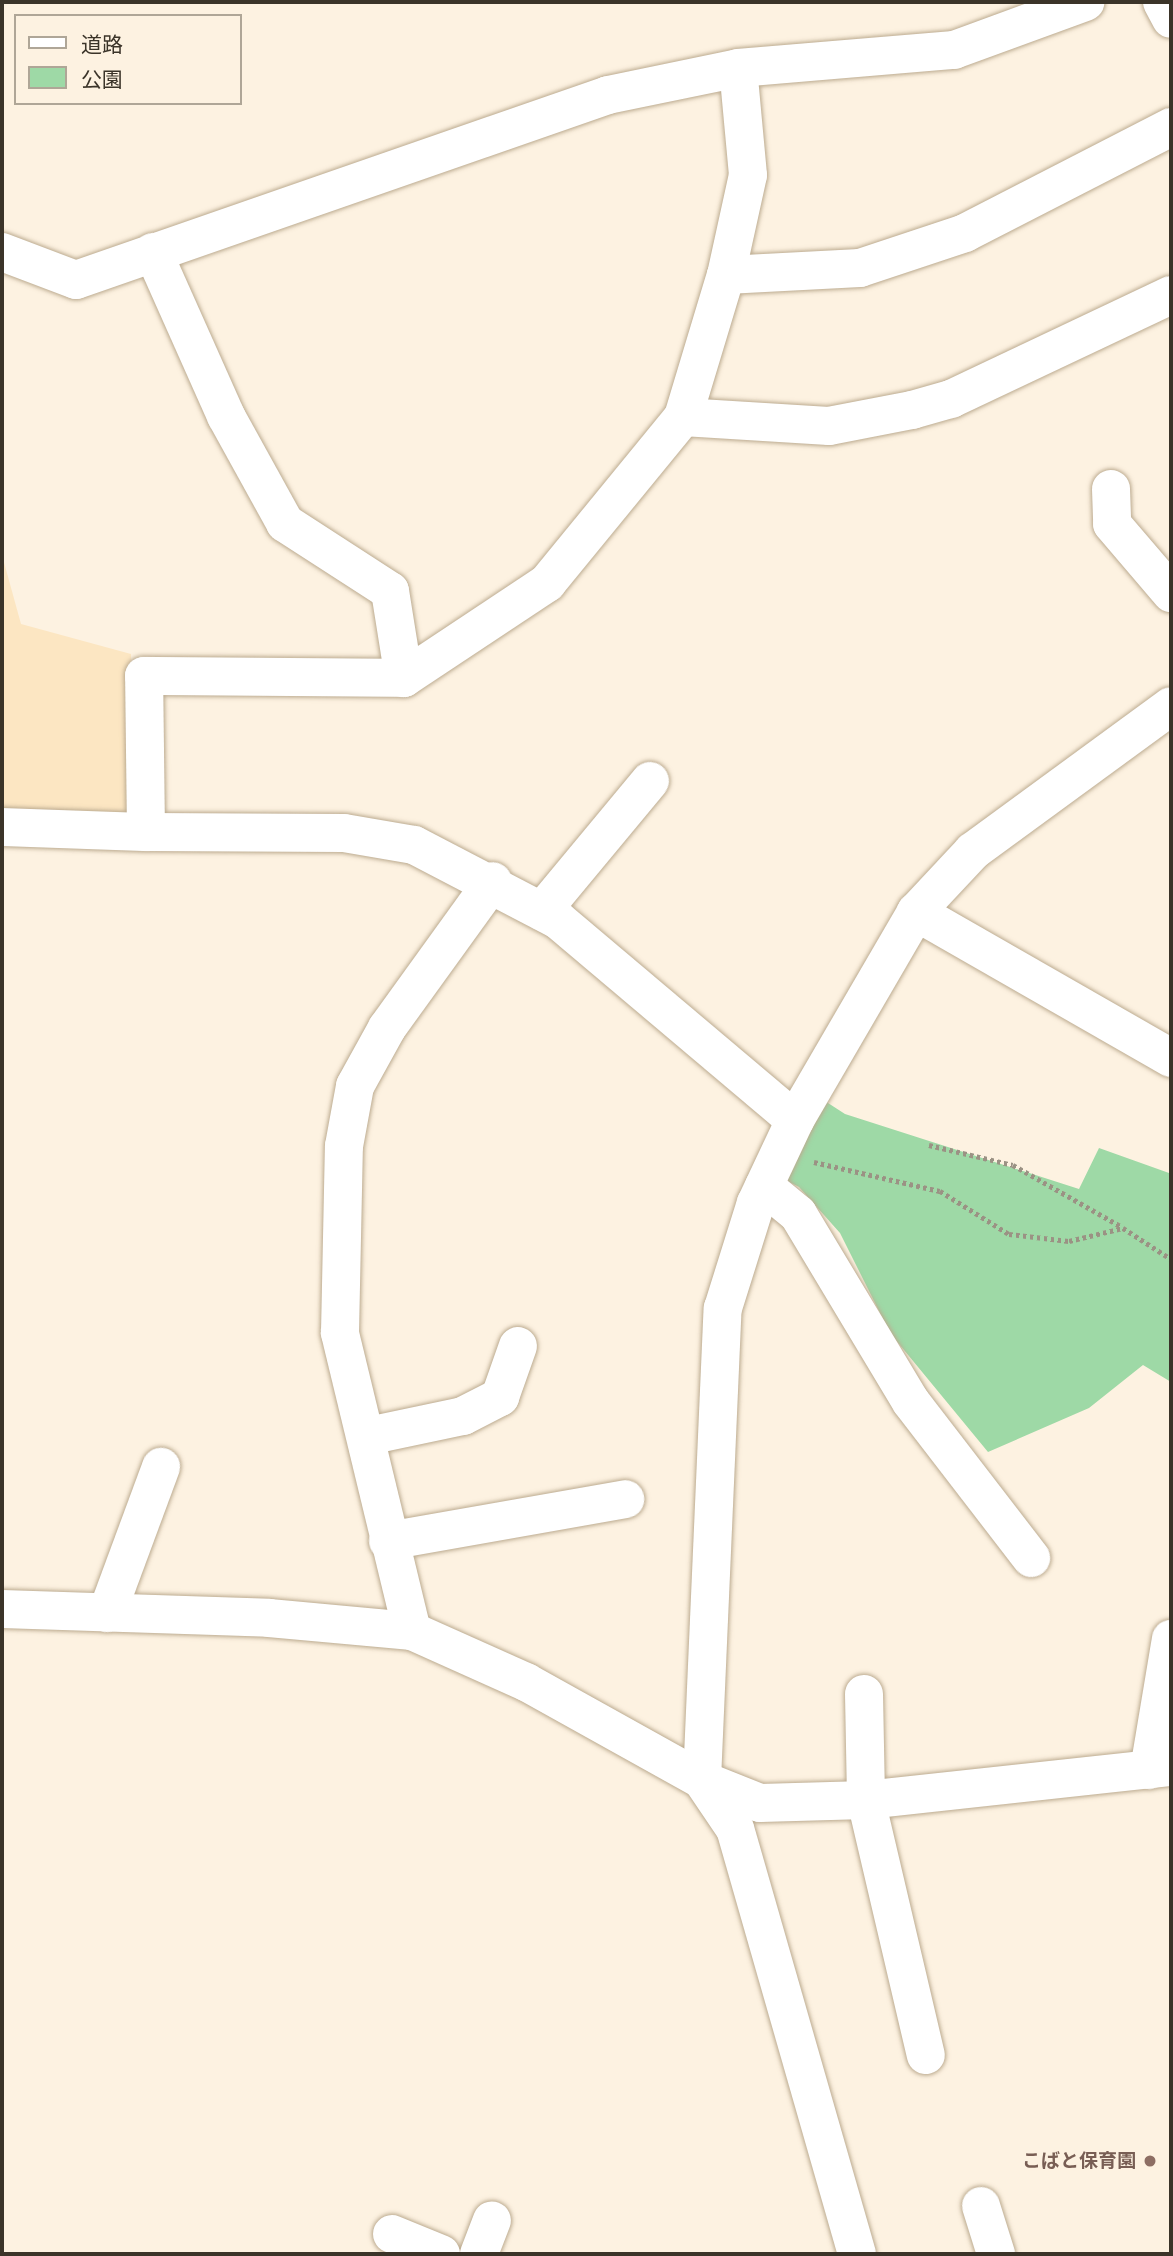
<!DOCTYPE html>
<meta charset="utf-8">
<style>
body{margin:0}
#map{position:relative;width:1173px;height:2256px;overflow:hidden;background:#fdf2e1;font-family:Inter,"Noto Sans JP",sans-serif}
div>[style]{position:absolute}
.built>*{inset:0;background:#fce6c2}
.green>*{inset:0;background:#9ed9a6}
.path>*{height:4.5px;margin-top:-2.25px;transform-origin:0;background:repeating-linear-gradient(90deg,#9b9284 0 3.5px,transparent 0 7px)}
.roads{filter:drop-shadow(0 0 2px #bcab90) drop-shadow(0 0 2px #bcab90)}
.minor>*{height:38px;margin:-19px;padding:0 19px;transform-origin:19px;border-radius:19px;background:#fff}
.tertiary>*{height:38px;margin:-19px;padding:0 19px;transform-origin:19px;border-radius:19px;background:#fff}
.dots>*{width:19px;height:19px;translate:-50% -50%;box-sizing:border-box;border:4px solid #fdf2e1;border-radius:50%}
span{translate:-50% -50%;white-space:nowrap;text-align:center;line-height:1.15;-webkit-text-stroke:6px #fdf2e1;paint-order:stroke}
.education-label{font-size:19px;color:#785e54;font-weight:700}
.right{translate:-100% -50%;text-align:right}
.frame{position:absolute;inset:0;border:4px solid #3b3429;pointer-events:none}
.legend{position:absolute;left:14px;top:14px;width:228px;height:91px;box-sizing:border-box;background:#fdf2e1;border:2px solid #afa697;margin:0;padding:9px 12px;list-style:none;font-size:21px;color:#3b3429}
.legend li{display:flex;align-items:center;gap:14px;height:35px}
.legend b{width:35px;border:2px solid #afa697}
</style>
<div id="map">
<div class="built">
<i style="clip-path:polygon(2px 555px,21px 624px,131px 654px,134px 814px,2px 809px)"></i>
</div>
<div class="green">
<i style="clip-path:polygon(811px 1092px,845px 1114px,1079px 1189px,1099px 1148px,1169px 1173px,1171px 1382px,1143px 1365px,1089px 1408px,988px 1452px,890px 1333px,840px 1233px,799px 1187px,768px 1171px)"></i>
</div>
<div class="path">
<i style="left:929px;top:1145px;width:86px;rotate:13.4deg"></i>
<i style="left:1013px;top:1165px;width:125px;rotate:29.6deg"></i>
<i style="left:814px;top:1162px;width:129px;rotate:13deg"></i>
<i style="left:940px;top:1191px;width:81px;rotate:31.9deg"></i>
<i style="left:1009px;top:1234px;width:60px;rotate:6.7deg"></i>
<i style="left:1069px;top:1241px;width:56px;rotate:-13.5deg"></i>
<i style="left:1123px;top:1228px;width:57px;rotate:32.9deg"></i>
</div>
<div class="roads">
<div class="minor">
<i style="left:2px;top:252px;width:79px;rotate:20.7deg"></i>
<i style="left:76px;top:280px;width:563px;rotate:-19.17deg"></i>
<i style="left:608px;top:95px;width:133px;rotate:-11.7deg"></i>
<i style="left:738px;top:68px;width:217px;rotate:-4.8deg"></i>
<i style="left:954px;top:50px;width:140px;rotate:-20.1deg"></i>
<i style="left:153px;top:252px;width:180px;rotate:66deg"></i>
<i style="left:226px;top:416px;width:122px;rotate:61.1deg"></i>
<i style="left:285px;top:523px;width:125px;rotate:32.9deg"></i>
<i style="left:390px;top:591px;width:88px;rotate:80.9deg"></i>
<i style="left:726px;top:275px;width:134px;rotate:-3deg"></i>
<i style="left:860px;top:268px;width:111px;rotate:-18.4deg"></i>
<i style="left:965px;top:233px;width:232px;rotate:-27.2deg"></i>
<i style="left:683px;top:417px;width:146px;rotate:3.5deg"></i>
<i style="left:829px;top:426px;width:85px;rotate:-10.9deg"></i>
<i style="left:912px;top:410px;width:41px;rotate:-15.8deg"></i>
<i style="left:951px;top:399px;width:243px;rotate:-25.3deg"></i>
<i style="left:1111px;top:489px;width:35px;rotate:88deg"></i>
<i style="left:1112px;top:524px;width:91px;rotate:49.5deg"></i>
<i style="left:2px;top:827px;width:144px;rotate:2deg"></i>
<i style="left:146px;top:832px;width:156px;rotate:-90.7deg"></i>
<i style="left:144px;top:676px;width:260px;rotate:0.4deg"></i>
<i style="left:404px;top:678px;width:172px;rotate:-33.6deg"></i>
<i style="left:547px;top:583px;width:215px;rotate:-50.7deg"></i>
<i style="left:683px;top:417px;width:148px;rotate:-73.2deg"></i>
<i style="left:726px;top:275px;width:102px;rotate:-77.6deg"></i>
<i style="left:748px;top:175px;width:107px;rotate:-95.3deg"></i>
<i style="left:146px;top:832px;width:198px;rotate:0.3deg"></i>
<i style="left:344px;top:833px;width:71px;rotate:9.7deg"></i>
<i style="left:414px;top:845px;width:162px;rotate:27.5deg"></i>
<i style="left:558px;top:920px;width:310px;rotate:40.2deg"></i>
<i style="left:542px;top:911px;width:169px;rotate:-50.3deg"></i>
<i style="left:916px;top:912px;width:294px;rotate:29.8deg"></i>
<i style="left:764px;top:1186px;width:44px;rotate:39.5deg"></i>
<i style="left:798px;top:1214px;width:219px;rotate:59deg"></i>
<i style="left:911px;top:1402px;width:197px;rotate:52.4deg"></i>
<i style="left:368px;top:1436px;width:97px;rotate:-11.9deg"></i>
<i style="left:463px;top:1416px;width:42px;rotate:-27.2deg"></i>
<i style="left:500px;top:1397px;width:54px;rotate:-70.6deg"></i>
<i style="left:388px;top:1541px;width:241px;rotate:-10deg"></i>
<i style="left:2px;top:1609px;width:267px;rotate:1.9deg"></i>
<i style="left:269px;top:1618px;width:144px;rotate:5.2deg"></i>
<i style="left:412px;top:1631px;width:125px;rotate:24.1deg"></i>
<i style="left:526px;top:1682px;width:201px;rotate:29.1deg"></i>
<i style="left:702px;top:1780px;width:62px;rotate:21.6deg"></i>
<i style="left:760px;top:1803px;width:106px;rotate:-1.6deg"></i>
<i style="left:866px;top:1800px;width:307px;rotate:-6.2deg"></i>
<i style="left:107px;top:1613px;width:156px;rotate:-69.7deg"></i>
<i style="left:412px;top:1631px;width:307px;rotate:-103.6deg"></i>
<i style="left:340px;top:1333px;width:187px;rotate:-88.8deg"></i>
<i style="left:344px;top:1146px;width:61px;rotate:-79.6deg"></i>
<i style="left:355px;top:1086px;width:66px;rotate:-61.1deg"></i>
<i style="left:387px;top:1028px;width:181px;rotate:-54.2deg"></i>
<i style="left:864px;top:1694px;width:106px;rotate:88.9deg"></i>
<i style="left:866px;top:1800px;width:262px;rotate:76.8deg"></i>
<i style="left:1149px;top:1770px;width:133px;rotate:-80.5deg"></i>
<i style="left:981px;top:2206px;width:50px;rotate:72.6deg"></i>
<i style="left:392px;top:2234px;width:53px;rotate:22.2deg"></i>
<i style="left:479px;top:2254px;width:36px;rotate:-69deg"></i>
<i style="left:857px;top:2254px;width:442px;rotate:-106deg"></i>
<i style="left:735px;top:1829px;width:59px;rotate:-124deg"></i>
<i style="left:702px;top:1780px;width:472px;rotate:-87.5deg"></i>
<i style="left:723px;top:1308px;width:110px;rotate:-72.6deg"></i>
<i style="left:756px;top:1203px;width:92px;rotate:-64.8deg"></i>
<i style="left:795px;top:1120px;width:241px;rotate:-59.8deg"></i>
<i style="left:916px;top:912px;width:83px;rotate:-46.9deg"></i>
<i style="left:973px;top:851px;width:245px;rotate:-36.2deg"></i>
</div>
<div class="tertiary">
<i style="left:1162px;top:2px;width:19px;rotate:62deg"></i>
</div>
</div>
<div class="dots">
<i style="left:1150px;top:2161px;background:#8d6e63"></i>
</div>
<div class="education-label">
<span class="right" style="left:1136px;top:2161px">こばと保育園</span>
</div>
<div class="frame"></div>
<ul class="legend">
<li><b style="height:9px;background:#fff"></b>道路</li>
<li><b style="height:19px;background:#9ed9a6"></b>公園</li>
</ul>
</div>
